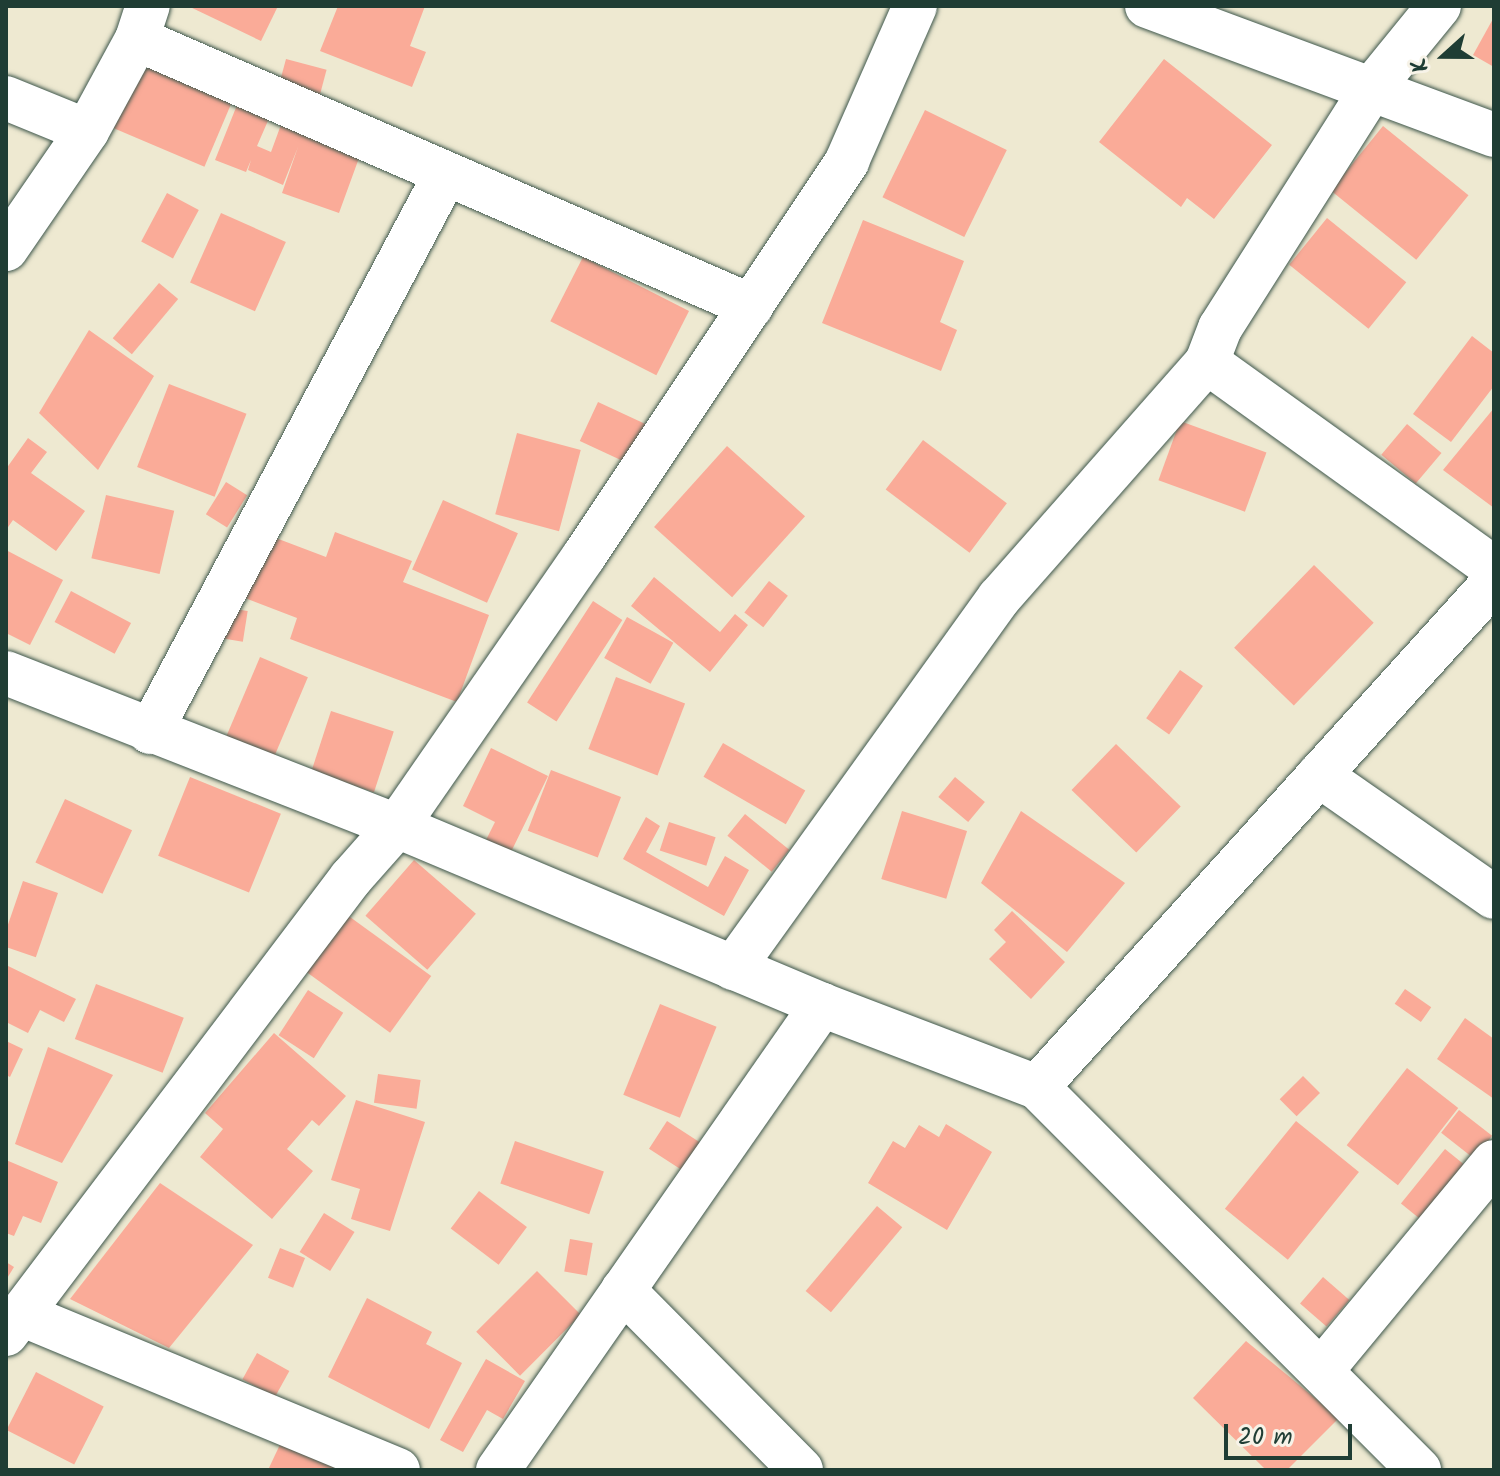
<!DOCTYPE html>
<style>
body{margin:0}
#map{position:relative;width:1500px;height:1476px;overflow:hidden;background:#eee9d1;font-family:Kalam,sans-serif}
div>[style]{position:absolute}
.building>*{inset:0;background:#faab98;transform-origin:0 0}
.roads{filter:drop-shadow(0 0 2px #3e574c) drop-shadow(0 0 2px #3e574c)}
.minor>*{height:44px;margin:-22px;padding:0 22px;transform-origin:22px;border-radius:22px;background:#fff}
span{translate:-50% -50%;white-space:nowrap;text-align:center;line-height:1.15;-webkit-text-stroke:6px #f7f3e8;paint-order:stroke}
.frame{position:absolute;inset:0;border:8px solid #1f3d34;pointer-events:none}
.north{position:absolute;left:1404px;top:16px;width:80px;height:80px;-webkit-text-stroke:6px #f7f3e8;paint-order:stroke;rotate:249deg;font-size:22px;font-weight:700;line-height:32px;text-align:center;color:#1f3d34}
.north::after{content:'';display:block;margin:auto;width:28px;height:36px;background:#1f3d34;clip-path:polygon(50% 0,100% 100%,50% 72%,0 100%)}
.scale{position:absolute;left:1224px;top:1424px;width:128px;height:36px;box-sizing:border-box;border:4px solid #1f3d34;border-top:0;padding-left:10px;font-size:24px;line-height:28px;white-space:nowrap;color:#1f3d34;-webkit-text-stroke:6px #f7f3e8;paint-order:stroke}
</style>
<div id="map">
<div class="building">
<i style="clip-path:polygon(188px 6px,278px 6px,261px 41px)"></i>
<i style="clip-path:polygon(338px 6px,425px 6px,410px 46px,426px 52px,412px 87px,320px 51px)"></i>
<i style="clip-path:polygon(1494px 17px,1494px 67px,1473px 55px)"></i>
<i style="left:286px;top:59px;width:42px;height:28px;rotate:15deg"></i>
<i style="clip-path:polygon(1164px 59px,1272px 145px,1214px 219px,1187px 198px,1181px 207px,1099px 142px)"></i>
<i style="left:140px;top:60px;width:101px;height:73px;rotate:23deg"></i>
<i style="clip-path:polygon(241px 95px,274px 107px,257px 146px,271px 152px,282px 122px,363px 147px,339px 213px,282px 193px,298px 147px,283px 185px,248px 170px,251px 160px,246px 172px,215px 160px)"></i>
<i style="left:925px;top:110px;width:91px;height:97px;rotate:26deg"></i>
<i style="left:1383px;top:126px;width:110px;height:83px;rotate:39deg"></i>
<i style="left:167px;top:193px;width:36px;height:55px;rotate:28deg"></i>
<i style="left:221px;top:213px;width:71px;height:76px;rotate:24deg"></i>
<i style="left:1327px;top:218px;width:102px;height:60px;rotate:39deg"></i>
<i style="clip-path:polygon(863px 220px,964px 261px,940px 322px,957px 330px,941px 371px,822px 323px)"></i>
<i style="left:583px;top:257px;width:119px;height:72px;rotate:27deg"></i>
<i style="left:159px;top:283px;width:25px;height:72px;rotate:40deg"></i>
<i style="clip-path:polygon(89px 330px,154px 376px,98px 470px,39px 413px)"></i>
<i style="clip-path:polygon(1472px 336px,1494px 353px,1494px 386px,1451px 442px,1413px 414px)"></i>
<i style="left:169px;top:384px;width:83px;height:89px;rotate:21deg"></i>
<i style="left:598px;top:402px;width:60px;height:43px;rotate:25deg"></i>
<i style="clip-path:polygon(1494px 408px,1494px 508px,1443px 470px)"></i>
<i style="left:1180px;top:421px;width:92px;height:63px;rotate:20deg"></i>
<i style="left:1407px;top:424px;width:45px;height:40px;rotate:40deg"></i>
<i style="left:517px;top:433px;width:66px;height:84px;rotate:15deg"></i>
<i style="clip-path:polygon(28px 438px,47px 452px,31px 473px,85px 511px,56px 551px,13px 520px,6px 530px,6px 469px)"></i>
<i style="left:923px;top:440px;width:105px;height:62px;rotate:37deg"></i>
<i style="left:727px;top:446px;width:105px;height:109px;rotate:42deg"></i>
<i style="left:226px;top:482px;width:25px;height:38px;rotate:32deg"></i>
<i style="left:106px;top:495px;width:70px;height:65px;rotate:13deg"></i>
<i style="left:443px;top:500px;width:82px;height:76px;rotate:24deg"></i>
<i style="clip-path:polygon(260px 532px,326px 557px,335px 532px,412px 561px,403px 582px,489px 615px,457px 702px,290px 639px,297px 618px,237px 595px)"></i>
<i style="clip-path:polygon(6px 550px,63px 580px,30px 645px,6px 633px)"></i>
<i style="left:1314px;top:565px;width:83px;height:115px;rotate:44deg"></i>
<i style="clip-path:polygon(654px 577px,720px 632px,735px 614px,748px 625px,710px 672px,631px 606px)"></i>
<i style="left:769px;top:581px;width:24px;height:40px;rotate:38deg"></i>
<i style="left:71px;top:591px;width:68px;height:35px;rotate:28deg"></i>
<i style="left:593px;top:601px;width:35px;height:121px;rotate:33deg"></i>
<i style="left:222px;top:607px;width:26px;height:31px;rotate:9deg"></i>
<i style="left:627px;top:617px;width:53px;height:47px;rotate:29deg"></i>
<i style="left:260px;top:657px;width:52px;height:96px;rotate:23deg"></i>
<i style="left:1180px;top:670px;width:28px;height:59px;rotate:35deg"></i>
<i style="left:616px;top:677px;width:74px;height:77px;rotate:21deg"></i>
<i style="left:331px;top:711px;width:66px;height:64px;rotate:18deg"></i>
<i style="left:723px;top:743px;width:95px;height:39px;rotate:30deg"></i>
<i style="left:1116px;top:744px;width:90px;height:64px;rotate:44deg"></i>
<i style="clip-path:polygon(491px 748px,548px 776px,511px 852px,486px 840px,495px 822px,463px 806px)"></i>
<i style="left:551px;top:770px;width:75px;height:65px;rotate:21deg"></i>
<i style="left:190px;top:777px;width:98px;height:85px;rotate:22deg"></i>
<i style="left:955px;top:777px;width:39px;height:26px;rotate:40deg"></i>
<i style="left:65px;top:799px;width:74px;height:70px;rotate:25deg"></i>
<i style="left:902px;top:811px;width:68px;height:71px;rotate:17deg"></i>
<i style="clip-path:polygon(1021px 811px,1125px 883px,1067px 952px,981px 883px)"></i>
<i style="left:745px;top:814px;width:57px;height:28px;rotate:39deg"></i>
<i style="clip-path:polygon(646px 817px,660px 826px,646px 852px,708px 887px,725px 856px,749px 870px,724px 916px,623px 859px)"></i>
<i style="left:669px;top:822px;width:49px;height:30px;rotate:18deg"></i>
<i style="left:414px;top:860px;width:82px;height:74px;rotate:41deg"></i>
<i style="left:23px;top:881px;width:37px;height:68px;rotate:19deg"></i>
<i style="left:339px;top:909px;width:114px;height:70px;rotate:36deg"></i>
<i style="clip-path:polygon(1012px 911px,1065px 962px,1031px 999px,989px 959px,1006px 942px,994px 930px)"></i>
<i style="clip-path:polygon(6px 965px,76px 999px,64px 1022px,40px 1010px,28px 1033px,6px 1022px)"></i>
<i style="left:96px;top:984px;width:94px;height:59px;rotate:21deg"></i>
<i style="left:1405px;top:989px;width:32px;height:18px;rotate:35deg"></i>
<i style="left:308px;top:990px;width:42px;height:54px;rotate:33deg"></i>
<i style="left:660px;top:1004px;width:61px;height:98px;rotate:22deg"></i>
<i style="clip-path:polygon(1465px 1018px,1494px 1039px,1494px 1099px,1437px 1059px)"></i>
<i style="clip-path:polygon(274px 1033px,346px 1096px,319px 1126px,312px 1120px,287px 1149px,313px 1171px,272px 1219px,200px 1157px,223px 1129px,205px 1113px)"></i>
<i style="clip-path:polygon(6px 1041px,23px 1049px,10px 1077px,6px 1075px)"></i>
<i style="clip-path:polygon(48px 1047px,113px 1075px,62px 1163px,15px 1144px)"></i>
<i style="left:1407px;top:1068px;width:65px;height:98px;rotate:38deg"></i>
<i style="left:378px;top:1074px;width:43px;height:29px;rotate:8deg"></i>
<i style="left:1303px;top:1076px;width:24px;height:33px;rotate:45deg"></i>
<i style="clip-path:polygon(356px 1100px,425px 1122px,390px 1231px,351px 1219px,360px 1189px,331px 1180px)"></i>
<i style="left:1459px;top:1110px;width:42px;height:29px;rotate:38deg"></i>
<i style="left:667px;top:1121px;width:45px;height:33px;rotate:33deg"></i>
<i style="left:1296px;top:1121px;width:81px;height:113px;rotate:39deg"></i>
<i style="clip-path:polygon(946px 1124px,992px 1152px,947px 1230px,868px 1183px,893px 1141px,905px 1148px,919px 1125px,939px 1137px)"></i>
<i style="left:515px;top:1141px;width:94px;height:45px;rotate:19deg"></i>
<i style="left:1445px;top:1149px;width:27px;height:70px;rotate:39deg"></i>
<i style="clip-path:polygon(6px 1160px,58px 1182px,41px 1223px,23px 1216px,14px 1236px,6px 1233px)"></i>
<i style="clip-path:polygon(160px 1183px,253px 1245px,169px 1348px,70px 1299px)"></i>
<i style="left:479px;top:1191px;width:60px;height:47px;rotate:37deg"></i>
<i style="left:877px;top:1206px;width:33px;height:111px;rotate:40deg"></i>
<i style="left:324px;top:1213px;width:36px;height:46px;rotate:32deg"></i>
<i style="left:570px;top:1239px;width:23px;height:33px;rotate:10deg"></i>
<i style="left:280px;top:1248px;width:27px;height:32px;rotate:22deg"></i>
<i style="clip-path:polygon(6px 1262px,14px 1267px,6px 1280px)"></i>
<i style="left:537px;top:1271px;width:62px;height:86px;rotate:45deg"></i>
<i style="left:1323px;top:1277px;width:35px;height:35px;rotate:41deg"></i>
<i style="clip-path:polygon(367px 1298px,432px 1332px,426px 1344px,462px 1363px,429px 1429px,328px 1377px)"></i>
<i style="clip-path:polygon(1246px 1341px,1339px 1418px,1287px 1470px,1266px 1470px,1193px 1398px)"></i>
<i style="left:257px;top:1353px;width:37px;height:30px;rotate:29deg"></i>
<i style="clip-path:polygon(486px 1359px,525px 1381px,503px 1419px,487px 1410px,463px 1452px,440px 1440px)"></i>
<i style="left:36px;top:1372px;width:76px;height:65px;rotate:27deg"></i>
<i style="clip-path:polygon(284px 1436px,354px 1470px,268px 1470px)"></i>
</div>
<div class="roads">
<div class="minor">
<i style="left:1147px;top:6px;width:370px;rotate:20.4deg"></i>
<i style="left:1439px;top:6px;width:104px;rotate:129.2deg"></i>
<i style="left:1373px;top:87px;width:285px;rotate:122.4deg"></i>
<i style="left:1220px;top:328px;width:36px;rotate:111deg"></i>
<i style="left:1207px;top:362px;width:353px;rotate:35.7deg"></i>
<i style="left:137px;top:39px;width:670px;rotate:23.5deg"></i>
<i style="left:6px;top:98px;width:87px;rotate:22.2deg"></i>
<i style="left:6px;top:249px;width:143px;rotate:-55.5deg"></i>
<i style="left:87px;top:131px;width:105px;rotate:-61.5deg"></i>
<i style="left:137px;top:39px;width:35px;rotate:-72deg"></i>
<i style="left:6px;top:673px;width:420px;rotate:21.4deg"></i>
<i style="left:397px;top:826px;width:461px;rotate:22.8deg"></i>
<i style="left:822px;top:1005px;width:230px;rotate:20.9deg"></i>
<i style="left:1037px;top:1087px;width:541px;rotate:45.07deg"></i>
<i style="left:150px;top:732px;width:630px;rotate:-62.09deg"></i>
<i style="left:1319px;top:775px;width:213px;rotate:34.9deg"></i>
<i style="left:733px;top:968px;width:456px;rotate:-54.3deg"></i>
<i style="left:999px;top:598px;width:315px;rotate:-48.6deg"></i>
<i style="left:1037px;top:1087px;width:681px;rotate:-47.86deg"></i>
<i style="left:623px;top:1290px;width:253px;rotate:45.3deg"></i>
<i style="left:21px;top:1314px;width:408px;rotate:22.5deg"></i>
<i style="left:6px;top:1334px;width:572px;rotate:-52.89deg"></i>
<i style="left:351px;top:878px;width:69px;rotate:-48.5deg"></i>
<i style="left:397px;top:826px;width:328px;rotate:-55.3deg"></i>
<i style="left:584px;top:556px;width:475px;rotate:-56.3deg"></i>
<i style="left:847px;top:161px;width:169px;rotate:-66.3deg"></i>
<i style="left:1321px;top:1371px;width:271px;rotate:-50.4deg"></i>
<i style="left:498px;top:1470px;width:567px;rotate:-55.13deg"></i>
</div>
</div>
<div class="frame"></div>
<div class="north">K</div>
<div class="scale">20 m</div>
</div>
